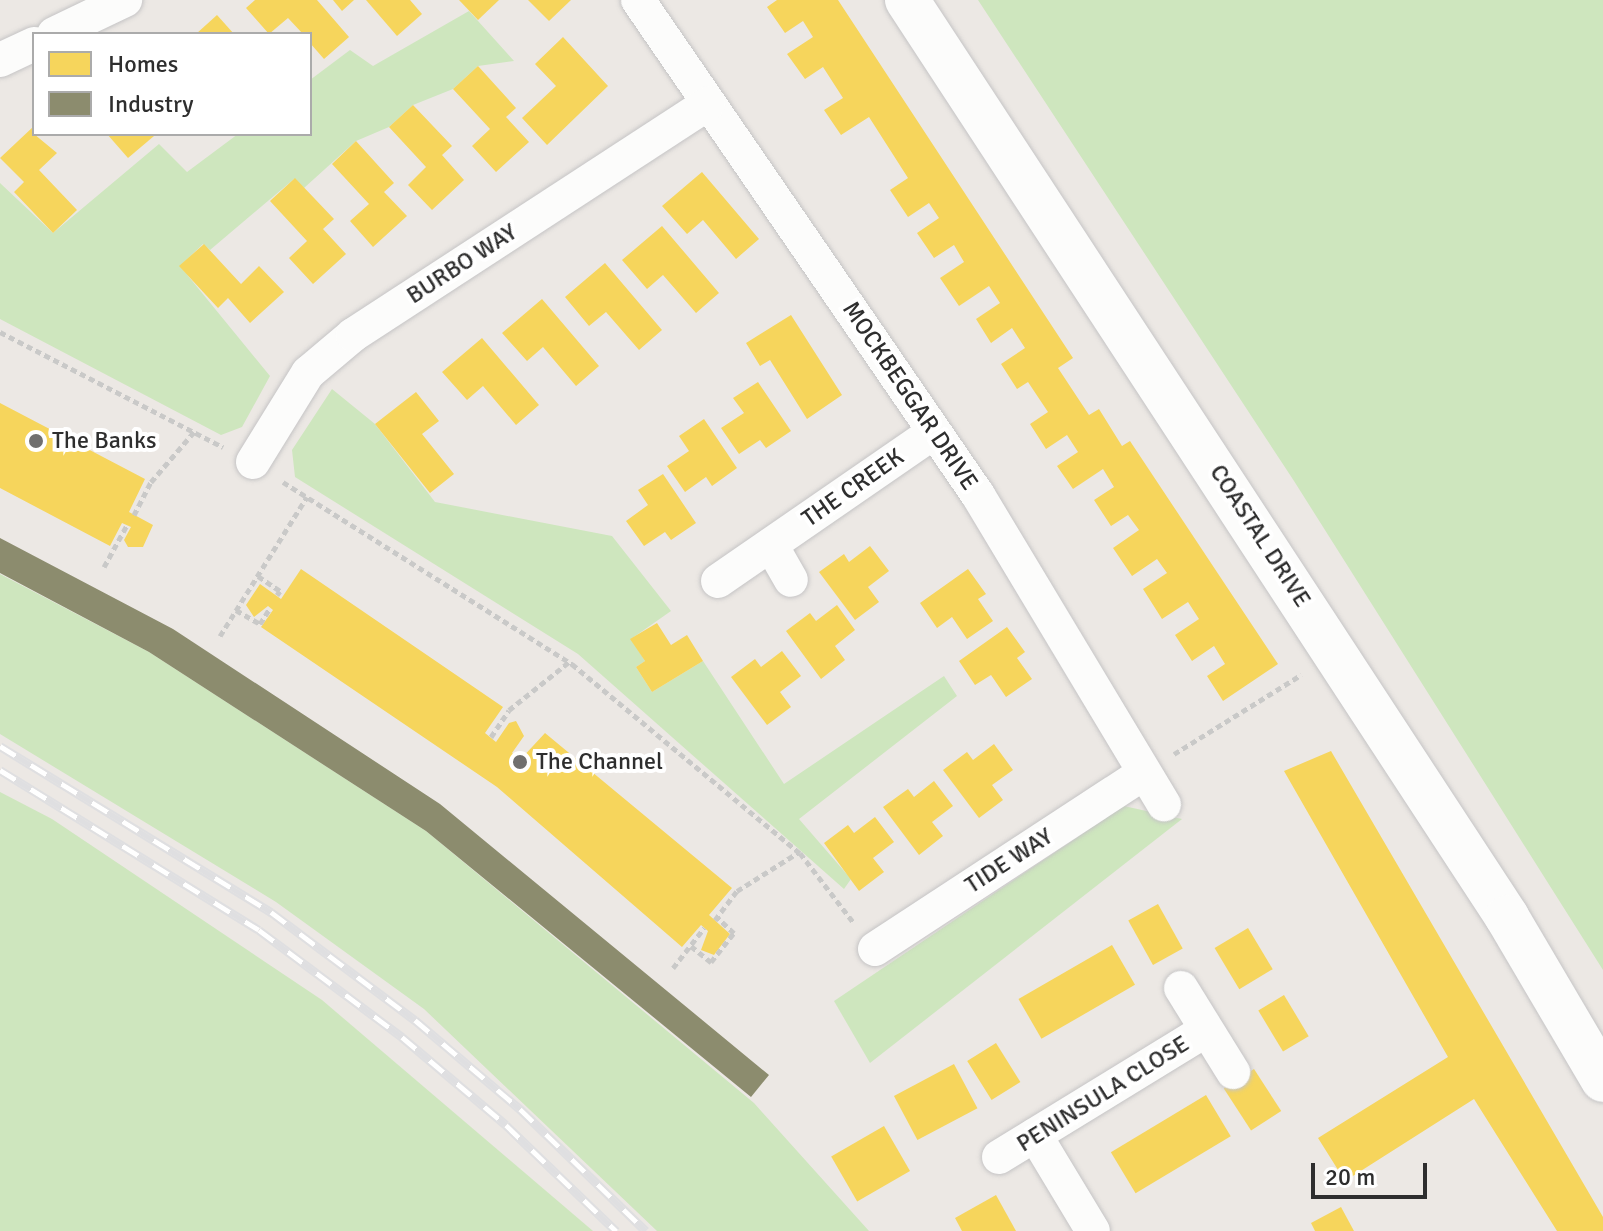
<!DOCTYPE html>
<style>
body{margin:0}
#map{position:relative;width:1603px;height:1231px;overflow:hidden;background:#ece8e4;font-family:Signika,sans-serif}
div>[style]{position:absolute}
.green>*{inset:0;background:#cee6be}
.homes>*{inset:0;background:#f6d55c;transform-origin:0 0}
.industry>*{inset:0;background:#8c8c6e}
.path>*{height:5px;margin-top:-2.5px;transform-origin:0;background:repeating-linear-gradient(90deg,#c9c9c8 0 6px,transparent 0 10px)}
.roads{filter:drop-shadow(0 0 2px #c5c4c5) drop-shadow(0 0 2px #c5c4c5)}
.minor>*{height:34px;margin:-17px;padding:0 17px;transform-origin:17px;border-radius:17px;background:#fcfcfb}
.tertiary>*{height:44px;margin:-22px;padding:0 22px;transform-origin:22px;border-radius:22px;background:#fcfcfb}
.rail>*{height:9px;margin-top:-4.5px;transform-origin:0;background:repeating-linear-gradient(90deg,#fff 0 18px,#dfdfe1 0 36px);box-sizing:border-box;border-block:2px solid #dfdfe1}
.dots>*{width:22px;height:22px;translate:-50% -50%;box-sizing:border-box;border:4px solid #fff;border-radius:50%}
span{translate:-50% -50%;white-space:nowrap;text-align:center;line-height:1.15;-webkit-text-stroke:8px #fff;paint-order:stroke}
.street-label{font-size:24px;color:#2e2e2e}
.poi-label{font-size:24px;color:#2e2e2e}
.left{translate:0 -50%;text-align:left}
.legend{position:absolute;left:32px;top:32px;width:280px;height:104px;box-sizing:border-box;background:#fff;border:2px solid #ababab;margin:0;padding:10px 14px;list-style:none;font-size:24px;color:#2e2e2e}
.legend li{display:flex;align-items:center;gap:16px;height:40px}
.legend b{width:40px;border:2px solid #ababab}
.scale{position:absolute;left:1311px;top:1163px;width:116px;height:36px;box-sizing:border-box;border:4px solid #2e2e2e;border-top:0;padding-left:10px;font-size:24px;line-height:28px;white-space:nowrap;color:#2e2e2e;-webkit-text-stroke:6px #fff;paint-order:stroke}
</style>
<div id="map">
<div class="green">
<i style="clip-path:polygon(978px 0,1603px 0,1603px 970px,1294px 481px)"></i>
<i style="clip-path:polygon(469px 11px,514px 61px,478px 66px,453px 89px,413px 105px,389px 127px,356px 141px,304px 188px,294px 179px,210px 250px,203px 244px,180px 266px,270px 376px,242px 427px,221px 435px,0 319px,0 183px,53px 233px,159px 144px,187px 172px,238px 134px,310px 134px,310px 80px,350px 50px,373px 66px)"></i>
<i style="clip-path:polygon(332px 389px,375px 424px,435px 502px,612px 536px,671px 611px,631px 639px,645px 661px,636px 667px,652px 692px,703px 661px,784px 784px,944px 676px,957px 696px,799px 819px,851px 879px,844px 889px,578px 654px,295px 477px,292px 450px)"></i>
<i style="clip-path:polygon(0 574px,149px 652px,426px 831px,754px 1103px,869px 1231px,657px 1231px,424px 1009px,276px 902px,0 734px)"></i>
<i style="clip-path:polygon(0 792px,52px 819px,322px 1000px,593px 1231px,0 1231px)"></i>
<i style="clip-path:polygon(1124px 806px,1182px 819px,870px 1063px,834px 1001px)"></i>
</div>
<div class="homes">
<i style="clip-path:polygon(255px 0,317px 0,349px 37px,324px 59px,310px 43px,310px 34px,303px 34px,288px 18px,269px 34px,246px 8px)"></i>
<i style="clip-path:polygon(333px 0,354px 0,342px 11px)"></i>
<i style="clip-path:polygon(366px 0,410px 0,422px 14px,397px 36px)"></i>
<i style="clip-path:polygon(459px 0,499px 0,478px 20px)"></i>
<i style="clip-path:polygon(528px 0,571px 0,549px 21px)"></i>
<i style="clip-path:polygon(777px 0,838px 0,1073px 358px,1058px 368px,1089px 415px,1099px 409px,1122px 446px,1130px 441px,1278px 664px,1223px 701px,1207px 676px,1225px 664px,1214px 646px,1192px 661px,1175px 635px,1199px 619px,1188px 602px,1162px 619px,1143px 589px,1167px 573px,1157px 559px,1132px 576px,1113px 548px,1139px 530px,1128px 515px,1111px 526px,1094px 500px,1114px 487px,1103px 469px,1073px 489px,1057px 466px,1078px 452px,1067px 435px,1046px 449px,1030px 424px,1048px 412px,1028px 382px,1017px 389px,1001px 364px,1025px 348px,1012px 328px,991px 343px,976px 319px,1000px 303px,989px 286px,959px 306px,940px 278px,964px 262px,954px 245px,934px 258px,917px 233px,939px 218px,929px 203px,908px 217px,890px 190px,908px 178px,869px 117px,841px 135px,824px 110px,843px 98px,823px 67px,805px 79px,787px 54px,813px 37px,803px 21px,785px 33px,767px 7px)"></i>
<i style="clip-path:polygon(217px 15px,234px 34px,196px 34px)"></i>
<i style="clip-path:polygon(563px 37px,608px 86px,547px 145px,522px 118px,556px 86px,535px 64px)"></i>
<i style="clip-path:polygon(478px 66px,516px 108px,506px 117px,529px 142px,496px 172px,472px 146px,490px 129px,453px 89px)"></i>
<i style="clip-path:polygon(413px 105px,452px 146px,442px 155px,464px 180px,432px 210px,408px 185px,426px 167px,389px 127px)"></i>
<i style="clip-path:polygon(34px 126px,34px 134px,57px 153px,39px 170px,77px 210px,53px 233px,14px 192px,24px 182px,0 158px)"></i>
<i style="clip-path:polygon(107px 134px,152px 134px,154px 136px,128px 158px)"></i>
<i style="clip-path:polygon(356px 141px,394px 183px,384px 192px,407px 216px,373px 247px,350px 221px,369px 204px,332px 164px)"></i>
<i style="clip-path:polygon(702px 172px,759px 239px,736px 259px,703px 220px,687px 234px,662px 206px)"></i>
<i style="clip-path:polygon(295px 178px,334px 219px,323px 229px,346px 254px,313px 284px,289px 258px,307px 241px,270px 201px)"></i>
<i style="clip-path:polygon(662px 226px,719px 293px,696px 313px,663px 275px,647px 289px,622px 260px)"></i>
<i style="clip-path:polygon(204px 244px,241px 284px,259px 266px,284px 292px,250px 323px,228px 298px,218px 308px,179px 266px)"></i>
<i style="clip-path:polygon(605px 263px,662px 330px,639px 350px,606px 312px,589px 326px,565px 297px)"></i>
<i style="clip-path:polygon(542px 299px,599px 366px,576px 386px,543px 347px,527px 361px,502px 333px)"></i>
<i style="clip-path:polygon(791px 315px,842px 395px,807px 419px,770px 360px,760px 366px,746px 343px)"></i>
<i style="clip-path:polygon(482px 338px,539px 405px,516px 425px,483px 386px,467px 400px,442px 372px)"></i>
<i style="clip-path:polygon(758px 382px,791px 431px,766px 448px,760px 440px,739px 454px,721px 428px,744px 413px,733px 398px)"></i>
<i style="clip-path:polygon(416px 392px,439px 421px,422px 434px,454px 474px,430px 493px,375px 424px)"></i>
<i style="clip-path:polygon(0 403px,145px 479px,129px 512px,153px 525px,143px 547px,128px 547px,124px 540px,131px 527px,122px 523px,110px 546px,0 488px)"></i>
<i style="clip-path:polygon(704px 419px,737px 468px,712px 486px,706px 477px,685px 492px,667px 466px,689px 451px,679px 436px)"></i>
<i style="clip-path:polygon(663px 474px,696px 523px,671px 540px,665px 532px,644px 546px,626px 521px,648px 505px,638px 490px)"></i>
<i style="clip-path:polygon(870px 546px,889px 571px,868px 587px,879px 602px,855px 620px,819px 572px,844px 554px,849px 562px)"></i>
<i style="clip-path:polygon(301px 569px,503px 707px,485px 733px,496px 742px,509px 723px,516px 721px,524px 736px,512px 753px,520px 760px,545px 733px,732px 888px,709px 915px,730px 934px,714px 955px,701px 950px,708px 931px,701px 925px,682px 947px,497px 787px,261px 627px,273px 610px,268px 606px,254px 617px,246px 605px,260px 584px,281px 599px)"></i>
<i style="clip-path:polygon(968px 569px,986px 594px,978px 599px,993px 621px,967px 639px,952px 617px,937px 628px,920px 603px)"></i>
<i style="clip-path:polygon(837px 605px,855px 630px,835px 646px,845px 660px,821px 679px,786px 631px,810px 613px,816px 621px)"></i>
<i style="clip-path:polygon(657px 623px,671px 645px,687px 635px,703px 661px,652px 692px,636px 667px,645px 661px,630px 639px)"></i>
<i style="clip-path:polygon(1007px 627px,1025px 652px,1017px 658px,1032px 679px,1006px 697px,991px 675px,975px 685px,959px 661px)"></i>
<i style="clip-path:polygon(782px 651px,801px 676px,780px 692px,791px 707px,767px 725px,731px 677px,755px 659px,761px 667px)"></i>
<i style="clip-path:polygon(994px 744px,1013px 770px,992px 785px,1003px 800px,979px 818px,943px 770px,967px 752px,973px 760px)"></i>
<i style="clip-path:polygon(1331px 751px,1603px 1217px,1603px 1231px,1557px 1231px,1474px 1099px,1345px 1181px,1318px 1138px,1448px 1057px,1284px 771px)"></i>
<i style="clip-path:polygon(934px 781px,953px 806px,932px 822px,943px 836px,919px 855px,883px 807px,908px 789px,914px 797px)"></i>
<i style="clip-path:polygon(875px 817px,894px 842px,873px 858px,884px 872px,859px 891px,824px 843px,848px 825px,854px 833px)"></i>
<i style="left:1158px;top:904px;width:51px;height:34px;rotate:61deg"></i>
<i style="left:1248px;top:928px;width:48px;height:39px;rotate:59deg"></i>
<i style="left:1112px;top:945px;width:46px;height:108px;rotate:60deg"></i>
<i style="left:1284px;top:995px;width:48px;height:30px;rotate:59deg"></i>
<i style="left:996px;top:1043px;width:46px;height:34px;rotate:58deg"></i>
<i style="left:954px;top:1064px;width:50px;height:68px;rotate:62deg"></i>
<i style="left:1254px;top:1069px;width:50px;height:36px;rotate:57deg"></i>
<i style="left:1206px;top:1095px;width:48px;height:111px;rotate:59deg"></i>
<i style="left:884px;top:1126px;width:52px;height:61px;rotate:60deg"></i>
<i style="clip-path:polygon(996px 1195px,1016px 1231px,962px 1231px,955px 1218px)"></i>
<i style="clip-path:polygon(1341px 1207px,1354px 1231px,1315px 1231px,1311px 1223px)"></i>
</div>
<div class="industry">
<i style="clip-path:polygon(0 538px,173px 629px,440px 804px,769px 1075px,751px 1097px,426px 831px,149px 652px,0 573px)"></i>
</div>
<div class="path">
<i style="left:0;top:332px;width:251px;rotate:27.3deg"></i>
<i style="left:283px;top:482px;width:342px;rotate:32.2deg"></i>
<i style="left:572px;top:664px;width:296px;rotate:39.7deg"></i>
<i style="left:800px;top:853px;width:88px;rotate:52.4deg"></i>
<i style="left:134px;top:515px;width:37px;rotate:-63deg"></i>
<i style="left:151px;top:482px;width:66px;rotate:-49.3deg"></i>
<i style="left:104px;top:567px;width:48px;rotate:-61.3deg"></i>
<i style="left:258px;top:576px;width:27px;rotate:34deg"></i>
<i style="left:280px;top:591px;width:5px;rotate:127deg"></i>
<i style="left:236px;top:610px;width:28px;rotate:30deg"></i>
<i style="left:260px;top:624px;width:19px;rotate:-58deg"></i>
<i style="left:220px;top:636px;width:164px;rotate:-58deg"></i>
<i style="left:491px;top:737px;width:32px;rotate:-56deg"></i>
<i style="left:509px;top:710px;width:77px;rotate:-38.7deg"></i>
<i style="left:1174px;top:754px;width:150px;rotate:-31.9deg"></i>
<i style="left:715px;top:920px;width:36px;rotate:-53deg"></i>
<i style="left:737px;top:891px;width:73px;rotate:-32.2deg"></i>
<i style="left:691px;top:946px;width:26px;rotate:39deg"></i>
<i style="left:711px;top:962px;width:37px;rotate:-52deg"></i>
<i style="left:734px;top:933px;width:23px;rotate:-137deg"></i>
<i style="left:673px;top:968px;width:51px;rotate:-52.2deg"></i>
</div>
<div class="roads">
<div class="minor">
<i style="left:638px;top:0;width:601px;rotate:55.52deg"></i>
<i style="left:978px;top:495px;width:361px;rotate:59deg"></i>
<i style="left:54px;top:34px;width:79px;rotate:-25.6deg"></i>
<i style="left:0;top:60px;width:38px;rotate:-25deg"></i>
<i style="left:253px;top:462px;width:105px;rotate:-58.3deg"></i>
<i style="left:308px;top:373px;width:59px;rotate:-40.2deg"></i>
<i style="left:353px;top:335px;width:424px;rotate:-33.1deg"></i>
<i style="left:771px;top:545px;width:40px;rotate:60.3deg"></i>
<i style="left:718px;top:581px;width:262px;rotate:-34.6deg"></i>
<i style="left:875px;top:949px;width:321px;rotate:-33.2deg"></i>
<i style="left:1181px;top:988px;width:99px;rotate:58.2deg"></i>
<i style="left:1035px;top:1135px;width:112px;rotate:58.9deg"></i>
<i style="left:999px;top:1157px;width:243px;rotate:-31.5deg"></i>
</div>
<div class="tertiary">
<i style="left:907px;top:0;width:1096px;rotate:56.8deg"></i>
<i style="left:1507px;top:917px;width:189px;rotate:59.5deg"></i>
</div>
</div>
<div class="rail">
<i style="left:0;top:746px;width:318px;rotate:31.5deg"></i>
<i style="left:271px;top:912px;width:180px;rotate:36.9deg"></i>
<i style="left:415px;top:1020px;width:138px;rotate:40.3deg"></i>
<i style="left:520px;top:1109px;width:175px;rotate:44.1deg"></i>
<i style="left:0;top:770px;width:304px;rotate:31.7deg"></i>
<i style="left:259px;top:930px;width:179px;rotate:36.8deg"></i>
<i style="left:402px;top:1037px;width:136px;rotate:40.2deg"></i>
<i style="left:506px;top:1125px;width:153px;rotate:43.9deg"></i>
</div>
<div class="dots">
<i style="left:36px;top:441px;background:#706f6e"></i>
<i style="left:520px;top:762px;background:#706f6e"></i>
</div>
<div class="street-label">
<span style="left:462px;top:264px;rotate:-33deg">BURBO WAY</span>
<span style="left:910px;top:396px;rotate:56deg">MOCKBEGGAR DRIVE</span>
<span style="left:853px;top:488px;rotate:-35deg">THE CREEK</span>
<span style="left:1260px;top:536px;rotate:57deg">COASTAL DRIVE</span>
<span style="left:1009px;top:861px;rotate:-33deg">TIDE WAY</span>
<span style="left:1103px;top:1094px;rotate:-32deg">PENINSULA CLOSE</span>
</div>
<div class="poi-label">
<span class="left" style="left:52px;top:441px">The Banks</span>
<span class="left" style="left:536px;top:762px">The Channel</span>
</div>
<ul class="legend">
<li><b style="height:22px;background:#f6d55c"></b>Homes</li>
<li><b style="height:22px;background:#8c8c6e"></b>Industry</li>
</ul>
<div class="scale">20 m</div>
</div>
